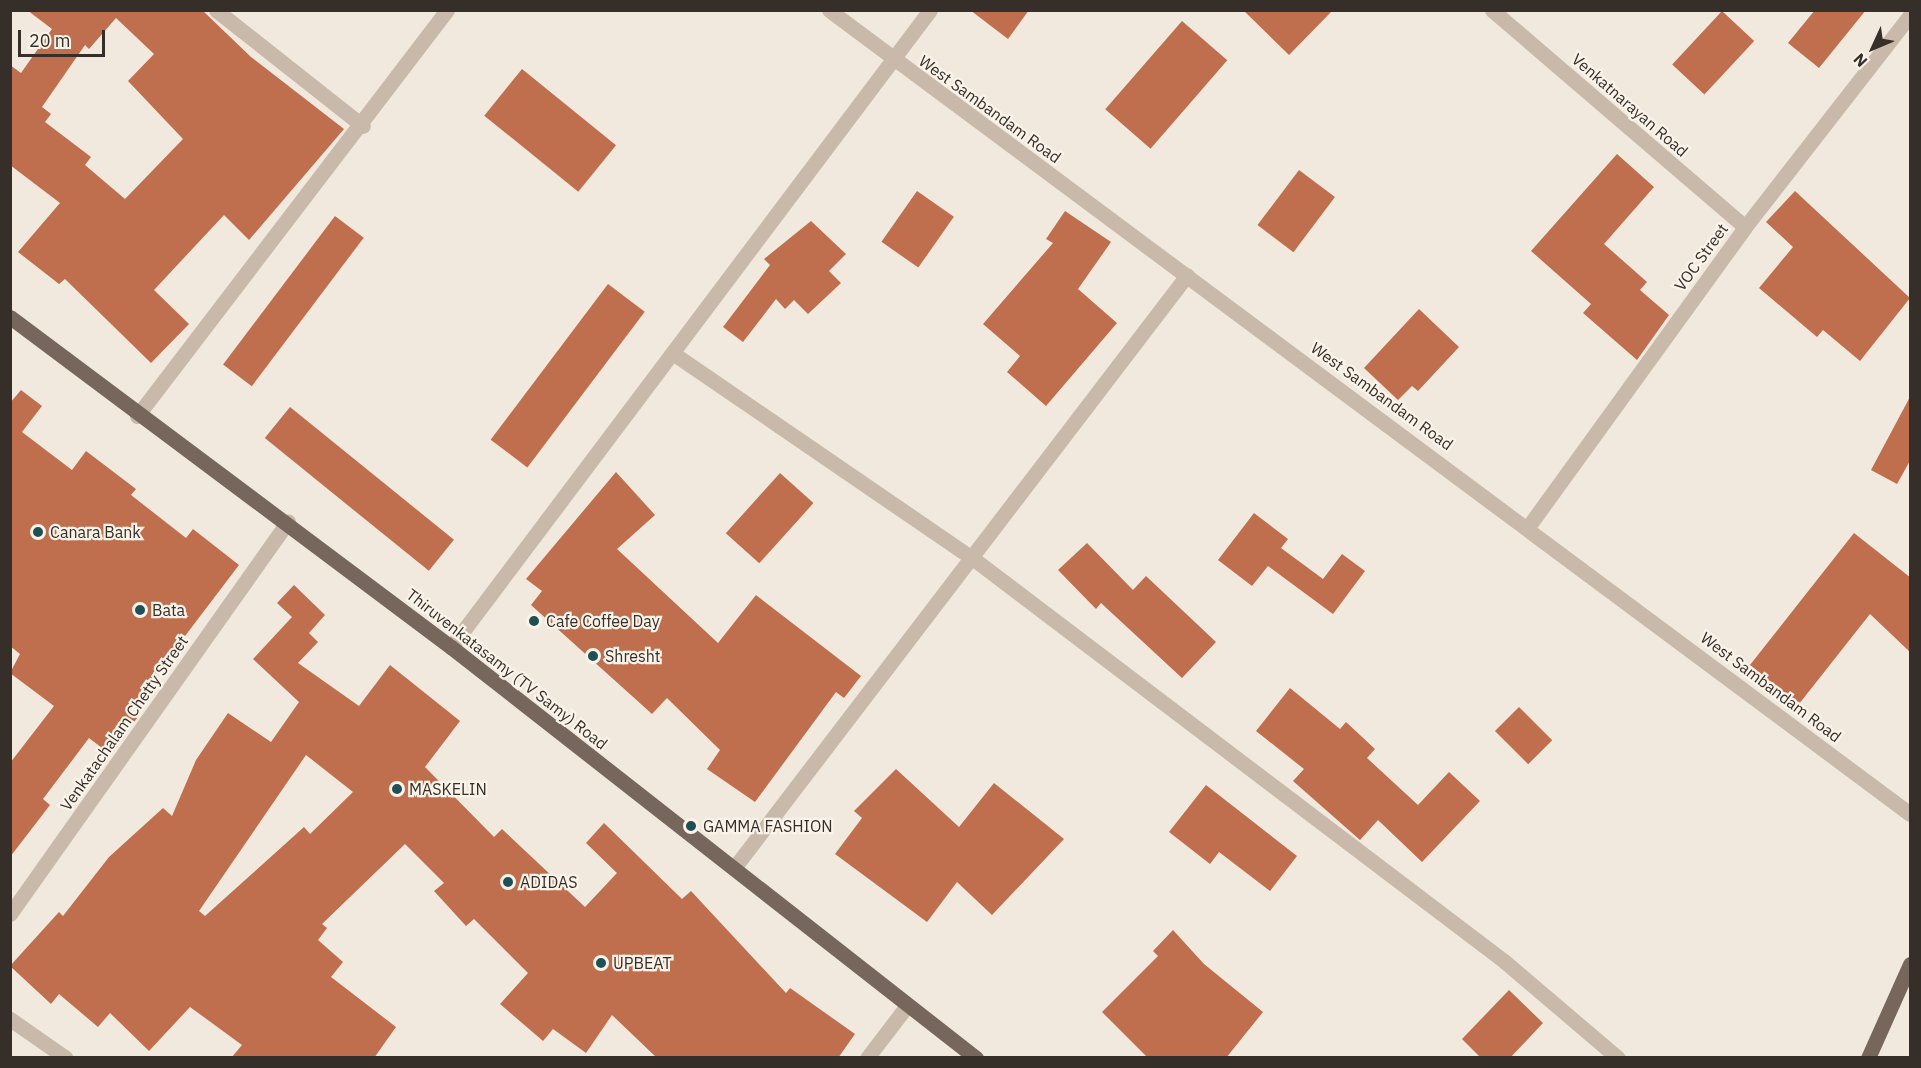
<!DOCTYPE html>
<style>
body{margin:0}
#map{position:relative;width:1921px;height:1068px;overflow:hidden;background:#f1e9dd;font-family:"IBM Plex Sans",sans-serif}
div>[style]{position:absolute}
.building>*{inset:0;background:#bf6f4d;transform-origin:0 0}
.minor>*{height:15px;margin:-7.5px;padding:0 7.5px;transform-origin:7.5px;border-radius:7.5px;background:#c9b9aa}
.major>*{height:15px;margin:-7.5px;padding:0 7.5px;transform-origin:7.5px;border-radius:7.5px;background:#77665b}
.dots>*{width:16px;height:16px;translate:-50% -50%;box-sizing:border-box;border:3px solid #f9f3e9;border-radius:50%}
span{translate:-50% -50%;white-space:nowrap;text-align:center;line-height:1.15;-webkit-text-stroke:4.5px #f9f3e9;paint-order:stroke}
.street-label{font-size:16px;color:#362e29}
.poi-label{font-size:16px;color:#362e29}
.left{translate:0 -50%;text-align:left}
.frame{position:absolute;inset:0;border:12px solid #362e29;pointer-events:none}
.north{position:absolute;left:1843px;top:18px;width:60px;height:60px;-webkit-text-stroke:4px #f9f3e9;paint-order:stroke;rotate:226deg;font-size:16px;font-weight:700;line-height:24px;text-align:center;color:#362e29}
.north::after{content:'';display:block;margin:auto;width:21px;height:27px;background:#362e29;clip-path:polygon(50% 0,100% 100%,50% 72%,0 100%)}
.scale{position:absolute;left:18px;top:30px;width:87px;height:27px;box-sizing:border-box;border:3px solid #362e29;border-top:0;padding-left:8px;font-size:18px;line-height:21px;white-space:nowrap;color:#362e29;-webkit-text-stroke:4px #f9f3e9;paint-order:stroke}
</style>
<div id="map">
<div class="building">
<i style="clip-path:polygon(evenodd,27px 10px,202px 10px,251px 57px,344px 129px,249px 240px,224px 215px,154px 290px,189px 324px,151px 363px,65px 279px,59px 284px,18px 252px,60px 203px,10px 165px,10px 65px,21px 73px,52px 29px,27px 10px,116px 18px,154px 54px,128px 81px,183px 139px,125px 199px,85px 165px,91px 157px,45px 122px,51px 114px,42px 107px,85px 45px,89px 49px,116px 18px)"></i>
<i style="clip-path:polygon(970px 10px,1029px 10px,1008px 39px)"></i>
<i style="clip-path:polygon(1243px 10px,1333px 10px,1289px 55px)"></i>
<i style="clip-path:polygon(1815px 10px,1866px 10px,1819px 68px,1788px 43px)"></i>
<i style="left:1722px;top:11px;width:44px;height:73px;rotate:43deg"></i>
<i style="left:1182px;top:21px;width:60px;height:117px;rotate:41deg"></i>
<i style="left:522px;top:69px;width:121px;height:60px;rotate:39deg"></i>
<i style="clip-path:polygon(1617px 154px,1654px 187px,1604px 244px,1647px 282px,1640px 290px,1669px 315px,1637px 360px,1583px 313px,1591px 304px,1531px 251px)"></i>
<i style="left:1299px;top:170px;width:45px;height:69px;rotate:37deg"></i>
<i style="left:917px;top:191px;width:45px;height:62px;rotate:35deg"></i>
<i style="clip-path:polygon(1795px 191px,1910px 298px,1860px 361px,1823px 330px,1817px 337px,1759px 288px,1793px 247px,1766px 222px)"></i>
<i style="clip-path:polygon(1065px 211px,1111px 242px,1078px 289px,1117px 323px,1046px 406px,1007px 372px,1020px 356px,983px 324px,1053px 243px,1046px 239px)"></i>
<i style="left:335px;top:216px;width:36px;height:186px;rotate:37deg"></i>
<i style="clip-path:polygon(811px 221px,846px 254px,829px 271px,841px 283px,808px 314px,794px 300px,785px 309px,776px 299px,743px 342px,723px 327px,770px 265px,764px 259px)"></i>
<i style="left:608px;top:284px;width:46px;height:195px;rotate:37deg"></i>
<i style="clip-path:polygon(1419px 309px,1459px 347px,1418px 391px,1412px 386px,1398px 400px,1364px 368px)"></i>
<i style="clip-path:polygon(21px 390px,42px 406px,22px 432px,72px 470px,86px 451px,136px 489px,131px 495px,186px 538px,193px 529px,239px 565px,128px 711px,137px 718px,111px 755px,89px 738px,43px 799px,50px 805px,10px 857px,10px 763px,54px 706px,10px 673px,20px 654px,10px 646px,10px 403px)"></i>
<i style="clip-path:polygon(1911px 395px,1911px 459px,1897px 484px,1871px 470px)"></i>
<i style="left:290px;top:407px;width:211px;height:40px;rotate:39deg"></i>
<i style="clip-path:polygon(616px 472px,655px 515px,617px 549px,718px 643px,756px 595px,861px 676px,844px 698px,836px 692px,755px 802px,707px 769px,720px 750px,667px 698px,652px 714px,531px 605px,542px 591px,526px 579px)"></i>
<i style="left:780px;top:473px;width:45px;height:81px;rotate:42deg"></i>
<i style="clip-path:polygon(1254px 513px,1288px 539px,1281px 548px,1323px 579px,1342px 554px,1365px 571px,1333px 614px,1268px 566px,1252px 586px,1218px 560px)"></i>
<i style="clip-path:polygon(1854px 533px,1911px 578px,1911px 653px,1870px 614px,1799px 704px,1750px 665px)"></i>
<i style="clip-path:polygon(1087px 543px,1133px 590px,1146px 576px,1216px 642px,1182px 678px,1101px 603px,1096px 609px,1058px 570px)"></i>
<i style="clip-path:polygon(evenodd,294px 585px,325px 615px,309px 633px,318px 642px,298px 663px,359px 706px,390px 665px,460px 721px,425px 767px,494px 837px,502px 829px,585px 907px,617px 873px,586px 843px,604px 823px,682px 899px,691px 891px,786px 993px,790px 988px,855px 1034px,838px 1058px,657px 1058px,612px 1015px,586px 1053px,553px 1029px,543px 1041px,500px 1004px,528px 973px,474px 919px,466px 926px,434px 891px,444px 883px,405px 844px,322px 924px,327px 928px,318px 940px,343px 962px,331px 977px,396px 1027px,374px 1058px,231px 1058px,242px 1045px,190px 1007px,149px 1051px,110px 1013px,98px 1027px,59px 994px,51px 1004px,10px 966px,59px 912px,63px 916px,109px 857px,163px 808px,172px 816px,196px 760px,228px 713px,271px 742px,299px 702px,253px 659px,292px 617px,277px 603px,294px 585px,306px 755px,353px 792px,310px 834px,304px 827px,205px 916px,199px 911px,306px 755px)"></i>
<i style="clip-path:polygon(1290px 688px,1340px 729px,1346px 722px,1375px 749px,1367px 758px,1418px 805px,1449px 772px,1480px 801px,1422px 862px,1378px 820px,1360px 840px,1293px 781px,1304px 769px,1256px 731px)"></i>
<i style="left:1519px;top:707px;width:47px;height:34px;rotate:45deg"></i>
<i style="clip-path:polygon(896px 769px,959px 827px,994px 783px,1064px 839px,992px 915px,957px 882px,927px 922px,835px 854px,862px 818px,854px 811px)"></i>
<i style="clip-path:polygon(1206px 785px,1297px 856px,1270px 891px,1219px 852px,1210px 864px,1169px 832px)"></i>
<i style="clip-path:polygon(1173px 930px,1204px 964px,1263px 1012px,1226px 1058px,1148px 1058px,1102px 1012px,1158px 956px,1153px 951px)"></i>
<i style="clip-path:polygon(1509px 990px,1543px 1023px,1510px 1058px,1481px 1058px,1462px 1039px)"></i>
</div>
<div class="minor">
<i style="left:216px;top:10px;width:187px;rotate:38.3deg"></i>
<i style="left:829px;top:10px;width:1347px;rotate:36.64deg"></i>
<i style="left:1492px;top:10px;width:333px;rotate:40.6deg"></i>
<i style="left:674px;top:354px;width:360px;rotate:34.4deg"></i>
<i style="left:971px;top:557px;width:669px;rotate:37.16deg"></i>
<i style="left:1504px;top:961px;width:150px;rotate:40.4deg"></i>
<i style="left:137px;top:416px;width:511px;rotate:-52.64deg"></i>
<i style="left:1528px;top:527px;width:370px;rotate:-54.1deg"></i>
<i style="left:1745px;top:227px;width:269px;rotate:-52.1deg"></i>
<i style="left:451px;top:647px;width:797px;rotate:-53.06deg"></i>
<i style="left:734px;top:868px;width:746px;rotate:-52.62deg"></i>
<i style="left:10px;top:914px;width:481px;rotate:-54.7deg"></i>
<i style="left:10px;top:1019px;width:68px;rotate:34.9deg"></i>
<i style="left:867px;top:1058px;width:64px;rotate:-52.6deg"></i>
</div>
<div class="major">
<i style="left:10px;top:317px;width:551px;rotate:36.81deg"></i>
<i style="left:451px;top:647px;width:667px;rotate:38.06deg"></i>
<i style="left:1868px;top:1058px;width:103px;rotate:-65.9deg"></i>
</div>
<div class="dots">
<i style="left:38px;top:532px;background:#214f56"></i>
<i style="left:140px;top:610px;background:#214f56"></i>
<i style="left:534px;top:621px;background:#214f56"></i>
<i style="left:593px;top:656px;background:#214f56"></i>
<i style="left:397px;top:789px;background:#214f56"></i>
<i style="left:691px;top:826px;background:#214f56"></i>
<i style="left:508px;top:882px;background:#214f56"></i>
<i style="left:601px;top:963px;background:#214f56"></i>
</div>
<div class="street-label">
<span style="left:1630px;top:105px;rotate:41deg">Venkatnarayan Road</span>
<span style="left:990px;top:109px;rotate:36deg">West Sambandam Road</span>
<span style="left:1701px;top:257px;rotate:-54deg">VOC Street</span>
<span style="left:1382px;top:396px;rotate:36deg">West Sambandam Road</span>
<span style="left:507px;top:669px;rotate:38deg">Thiruvenkatasamy (TV Samy) Road</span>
<span style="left:1771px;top:687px;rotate:37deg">West Sambandam Road</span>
<span style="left:124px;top:723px;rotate:-55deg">Venkatachalam Chetty Street</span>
</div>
<div class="poi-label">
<span class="left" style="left:50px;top:532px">Canara Bank</span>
<span class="left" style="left:152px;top:610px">Bata</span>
<span class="left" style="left:546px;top:621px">Cafe Coffee Day</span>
<span class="left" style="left:605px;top:656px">Shresht</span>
<span class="left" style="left:409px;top:789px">MASKELIN</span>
<span class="left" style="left:703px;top:826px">GAMMA FASHION</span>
<span class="left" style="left:520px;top:882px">ADIDAS</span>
<span class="left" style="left:613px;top:963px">UPBEAT</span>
</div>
<div class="frame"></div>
<div class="north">N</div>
<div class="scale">20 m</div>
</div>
